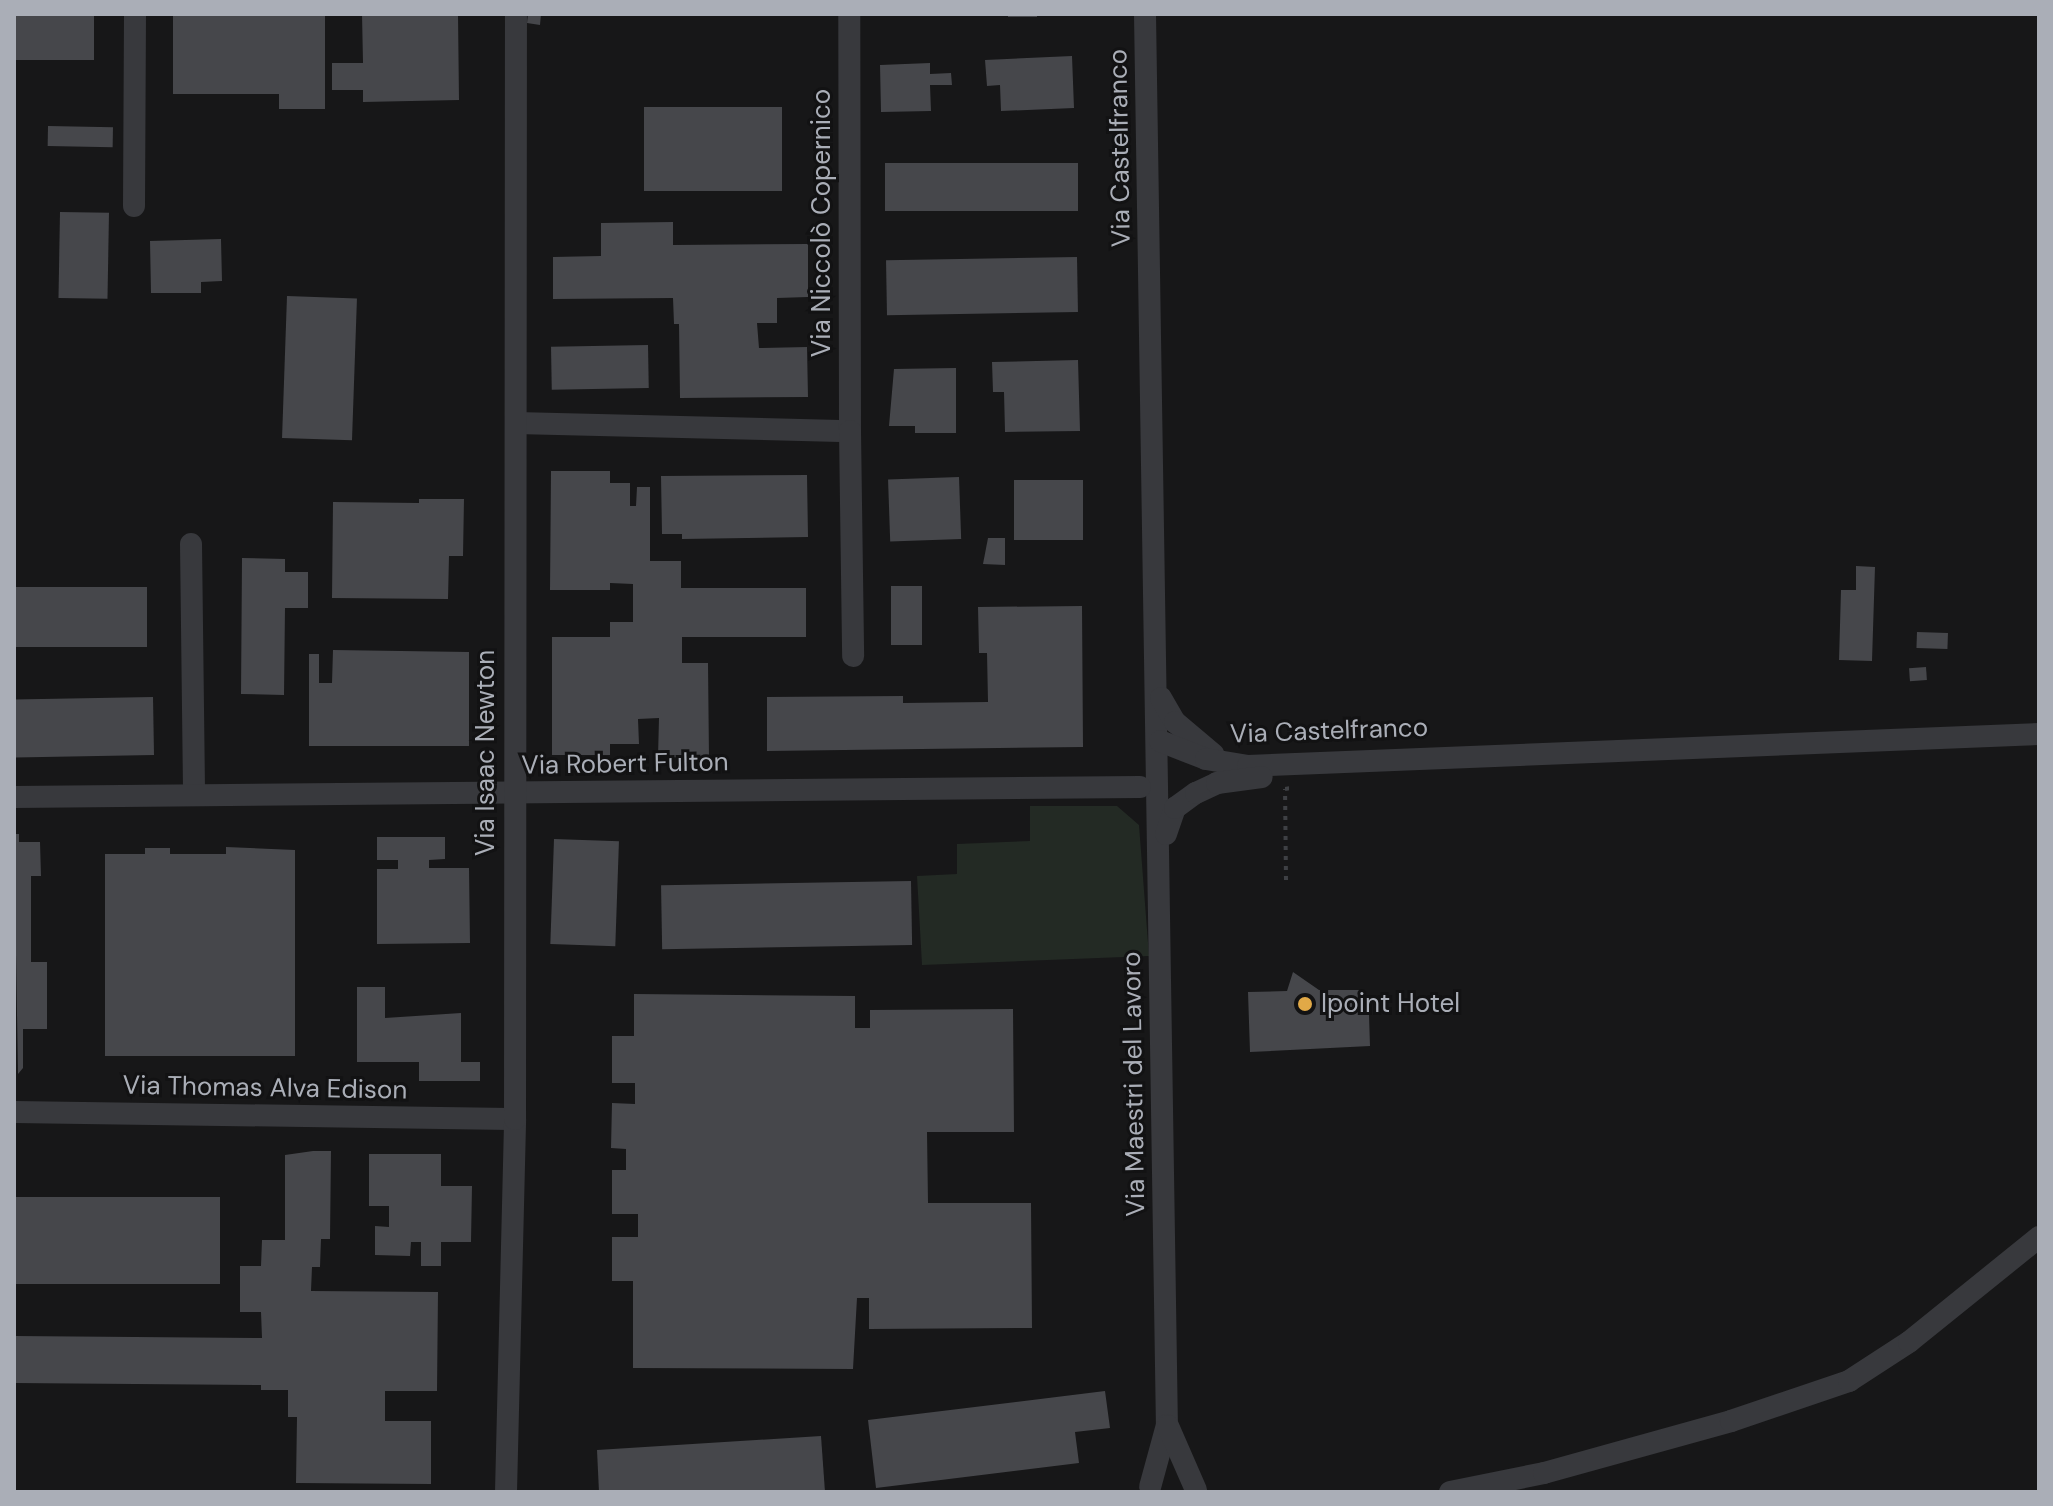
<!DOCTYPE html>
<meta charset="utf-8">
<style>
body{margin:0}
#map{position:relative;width:2053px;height:1506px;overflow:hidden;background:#171718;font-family:"DM Sans",sans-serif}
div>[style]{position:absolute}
.green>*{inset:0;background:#232a24}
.building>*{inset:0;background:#46474b;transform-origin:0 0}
.path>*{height:4px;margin-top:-2px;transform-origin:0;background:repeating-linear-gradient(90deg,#3e4044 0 4px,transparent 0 10px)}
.minor>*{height:22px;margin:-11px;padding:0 11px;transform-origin:11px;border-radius:11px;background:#38393d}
.dots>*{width:22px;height:22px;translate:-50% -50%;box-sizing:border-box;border:4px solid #121213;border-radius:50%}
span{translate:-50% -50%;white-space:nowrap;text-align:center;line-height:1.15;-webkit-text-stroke:6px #121213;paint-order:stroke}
.street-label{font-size:26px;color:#aaaeb7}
.poi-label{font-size:26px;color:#aaaeb7}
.left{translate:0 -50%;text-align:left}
.frame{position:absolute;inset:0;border:16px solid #aaaeb7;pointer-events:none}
</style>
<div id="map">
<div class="green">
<i style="clip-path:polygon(1030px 806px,1117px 806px,1139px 825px,1149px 956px,922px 965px,917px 876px,957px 874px,957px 844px,1030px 841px)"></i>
</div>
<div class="building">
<i style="left:14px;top:14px;width:80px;height:46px"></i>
<i style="clip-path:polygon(173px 14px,325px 16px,325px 109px,279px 109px,279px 94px,173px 94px)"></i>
<i style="clip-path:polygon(362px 14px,458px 14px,459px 100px,363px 102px,363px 90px,332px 90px,332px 63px,363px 63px)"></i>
<i style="clip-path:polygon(528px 14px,541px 14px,540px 25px,527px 23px)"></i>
<i style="left:1008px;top:14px;width:29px;height:3px"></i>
<i style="clip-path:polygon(1072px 56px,1074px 108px,1001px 111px,1000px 85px,987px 86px,985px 60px)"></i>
<i style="clip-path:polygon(930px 63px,930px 74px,951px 73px,952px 85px,930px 85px,931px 111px,881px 112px,880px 65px)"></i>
<i style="left:644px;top:107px;width:138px;height:84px"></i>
<i style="left:48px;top:126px;width:65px;height:20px;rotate:1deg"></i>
<i style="left:885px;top:163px;width:193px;height:48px"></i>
<i style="left:60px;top:212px;width:49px;height:86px;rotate:1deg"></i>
<i style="clip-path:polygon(673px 222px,673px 245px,808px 244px,808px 297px,777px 298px,777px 323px,757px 323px,759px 348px,807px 347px,808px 397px,680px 398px,679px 324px,674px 324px,673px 298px,553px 299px,553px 257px,601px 256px,601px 223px)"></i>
<i style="clip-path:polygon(221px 239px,222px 281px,201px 282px,201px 293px,151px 293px,150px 241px)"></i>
<i style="left:1077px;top:257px;width:55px;height:191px;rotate:89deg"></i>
<i style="left:287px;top:296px;width:70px;height:142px;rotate:2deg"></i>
<i style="left:648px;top:345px;width:43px;height:97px;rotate:89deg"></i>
<i style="clip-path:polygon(1078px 360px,1080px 431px,1005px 432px,1004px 392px,993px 392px,992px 362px)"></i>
<i style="clip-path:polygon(956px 368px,956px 433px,915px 433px,915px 426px,889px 426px,894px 369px)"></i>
<i style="clip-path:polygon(551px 471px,610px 471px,610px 483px,630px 483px,630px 506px,636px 506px,637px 487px,650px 487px,650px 561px,681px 561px,681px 588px,806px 588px,806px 637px,682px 637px,682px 663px,708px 663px,709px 758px,658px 757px,659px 718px,638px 719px,639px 744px,610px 744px,610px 755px,552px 755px,552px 637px,610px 637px,610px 622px,633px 622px,633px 584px,610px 583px,610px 590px,550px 590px)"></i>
<i style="clip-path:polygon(807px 475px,808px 537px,682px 539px,682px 534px,662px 534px,661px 476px)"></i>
<i style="left:959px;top:477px;width:62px;height:71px;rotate:88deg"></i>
<i style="left:1014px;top:480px;width:69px;height:60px"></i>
<i style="clip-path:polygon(419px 499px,464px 499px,463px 556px,449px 556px,448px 599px,332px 598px,333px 502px,419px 503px)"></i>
<i style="clip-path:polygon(988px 538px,1005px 538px,1005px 565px,983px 564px)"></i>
<i style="clip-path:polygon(242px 558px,285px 559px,285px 572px,308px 572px,308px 608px,285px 608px,284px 695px,241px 694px)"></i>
<i style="clip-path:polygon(1856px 566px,1875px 567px,1872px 661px,1839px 660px,1841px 590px,1856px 590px)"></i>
<i style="left:891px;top:586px;width:31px;height:59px"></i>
<i style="left:14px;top:587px;width:133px;height:60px"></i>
<i style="clip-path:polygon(1082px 606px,1083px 747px,767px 751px,767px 697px,903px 696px,903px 703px,988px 702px,987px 653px,979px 653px,978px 607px)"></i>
<i style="left:1917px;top:632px;width:31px;height:16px;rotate:2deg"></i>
<i style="clip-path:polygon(333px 650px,469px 652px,469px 746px,309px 746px,309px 654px,319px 654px,319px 683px,332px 683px)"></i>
<i style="left:1926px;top:667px;width:13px;height:17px;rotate:86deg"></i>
<i style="left:153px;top:697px;width:58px;height:139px;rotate:89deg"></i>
<i style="clip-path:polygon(14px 834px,19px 834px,19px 842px,40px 842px,41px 876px,31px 876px,31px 962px,47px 962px,47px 1029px,23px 1029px,23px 1068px,18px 1074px)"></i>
<i style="clip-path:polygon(377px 837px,445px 837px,445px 859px,429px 860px,429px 868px,469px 868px,470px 943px,377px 944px,377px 869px,398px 869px,398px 860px,377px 860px)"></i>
<i style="left:554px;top:839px;width:65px;height:105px;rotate:2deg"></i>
<i style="clip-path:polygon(226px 847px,295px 850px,295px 1056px,105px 1056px,105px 854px,145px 854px,145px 848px,170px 848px,170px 854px,226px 854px)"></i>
<i style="left:911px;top:881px;width:64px;height:250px;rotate:89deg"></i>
<i style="clip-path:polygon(1293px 972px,1319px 990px,1360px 990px,1361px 1015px,1369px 1015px,1370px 1046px,1250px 1052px,1248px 992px,1287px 991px)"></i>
<i style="clip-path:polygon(357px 987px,385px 987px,385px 1018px,461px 1013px,461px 1062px,480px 1062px,480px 1081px,419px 1081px,419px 1062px,357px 1062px)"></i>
<i style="clip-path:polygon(634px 994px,855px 996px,855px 1028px,870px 1028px,870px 1010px,1013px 1009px,1014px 1132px,927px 1132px,928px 1203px,1031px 1203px,1032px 1328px,869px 1329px,869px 1298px,857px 1298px,853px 1369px,633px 1368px,633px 1281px,612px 1281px,612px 1237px,638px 1237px,638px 1214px,612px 1214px,612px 1170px,626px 1170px,626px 1149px,611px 1148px,612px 1103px,635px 1104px,635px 1083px,612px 1083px,612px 1036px,634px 1036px)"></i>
<i style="clip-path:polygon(313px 1151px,331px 1151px,330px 1239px,321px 1239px,320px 1267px,312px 1267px,311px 1291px,438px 1292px,437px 1391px,385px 1391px,385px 1421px,431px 1421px,431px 1484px,296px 1483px,297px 1417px,288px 1417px,288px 1390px,261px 1390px,261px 1385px,14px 1383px,14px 1336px,262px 1338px,261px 1312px,240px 1312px,240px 1266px,261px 1266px,262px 1240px,285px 1240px,285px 1155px)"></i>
<i style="clip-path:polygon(369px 1154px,441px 1154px,441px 1186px,472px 1186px,471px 1242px,441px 1242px,441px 1266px,421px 1266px,421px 1242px,411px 1242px,410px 1256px,375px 1255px,375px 1226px,389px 1227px,389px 1206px,369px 1206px)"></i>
<i style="left:220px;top:1197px;width:87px;height:206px;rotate:90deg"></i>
<i style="clip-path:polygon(1105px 1391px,1110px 1428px,1075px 1432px,1079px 1463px,876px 1488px,868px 1420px)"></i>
<i style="clip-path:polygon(821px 1436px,825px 1492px,599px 1492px,597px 1450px)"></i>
</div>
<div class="path">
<i style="left:1286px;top:880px;width:91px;rotate:-90.6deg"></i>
<i style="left:1285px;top:789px;width:6px;rotate:-9deg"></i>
</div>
<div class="minor">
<i style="left:1145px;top:14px;width:1411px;rotate:89.11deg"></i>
<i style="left:1167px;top:1425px;width:64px;rotate:105.3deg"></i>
<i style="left:134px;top:206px;width:192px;rotate:-89.7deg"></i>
<i style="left:516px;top:423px;width:334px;rotate:1.4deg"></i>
<i style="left:850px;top:431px;width:417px;rotate:-90.1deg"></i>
<i style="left:850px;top:431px;width:225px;rotate:89.2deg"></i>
<i style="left:191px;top:544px;width:251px;rotate:89.3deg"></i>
<i style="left:1161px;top:698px;width:28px;rotate:60deg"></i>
<i style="left:1175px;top:722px;width:50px;rotate:40.1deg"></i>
<i style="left:1160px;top:741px;width:49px;rotate:21.4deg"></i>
<i style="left:1206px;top:759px;width:43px;rotate:9.5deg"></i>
<i style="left:1248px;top:766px;width:792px;rotate:-2.32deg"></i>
<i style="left:14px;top:797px;width:1126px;rotate:-0.51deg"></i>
<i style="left:1166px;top:834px;width:28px;rotate:-71deg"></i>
<i style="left:1175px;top:808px;width:26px;rotate:-36deg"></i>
<i style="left:1196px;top:793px;width:23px;rotate:-25deg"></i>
<i style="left:1217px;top:783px;width:45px;rotate:-7.6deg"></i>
<i style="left:14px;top:1112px;width:501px;rotate:0.8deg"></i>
<i style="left:1168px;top:1426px;width:70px;rotate:66.4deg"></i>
<i style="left:506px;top:1492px;width:373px;rotate:-88.6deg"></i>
<i style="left:515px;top:1119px;width:1105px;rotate:-89.95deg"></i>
<i style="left:1450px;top:1492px;width:96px;rotate:-11.4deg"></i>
<i style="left:1544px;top:1473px;width:194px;rotate:-15.5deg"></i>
<i style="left:1731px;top:1421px;width:125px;rotate:-18.7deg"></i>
<i style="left:1849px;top:1381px;width:72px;rotate:-33deg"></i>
<i style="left:1909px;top:1342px;width:167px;rotate:-38.9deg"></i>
</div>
<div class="dots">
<i style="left:1305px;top:1004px;background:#e1a947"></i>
</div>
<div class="street-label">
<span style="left:1120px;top:148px;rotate:-91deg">Via Castelfranco</span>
<span style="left:822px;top:223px;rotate:-90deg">Via Niccolò Copernico</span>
<span style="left:1329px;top:731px;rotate:-2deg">Via Castelfranco</span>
<span style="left:486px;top:753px;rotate:-90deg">Via Isaac Newton</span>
<span style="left:625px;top:764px;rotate:-1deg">Via Robert Fulton</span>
<span style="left:1134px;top:1084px;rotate:-91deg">Via Maestri del Lavoro</span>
<span style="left:265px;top:1088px;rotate:1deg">Via Thomas Alva Edison</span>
</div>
<div class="poi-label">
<span class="left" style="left:1321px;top:1004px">Ipoint Hotel</span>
</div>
<div class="frame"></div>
</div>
